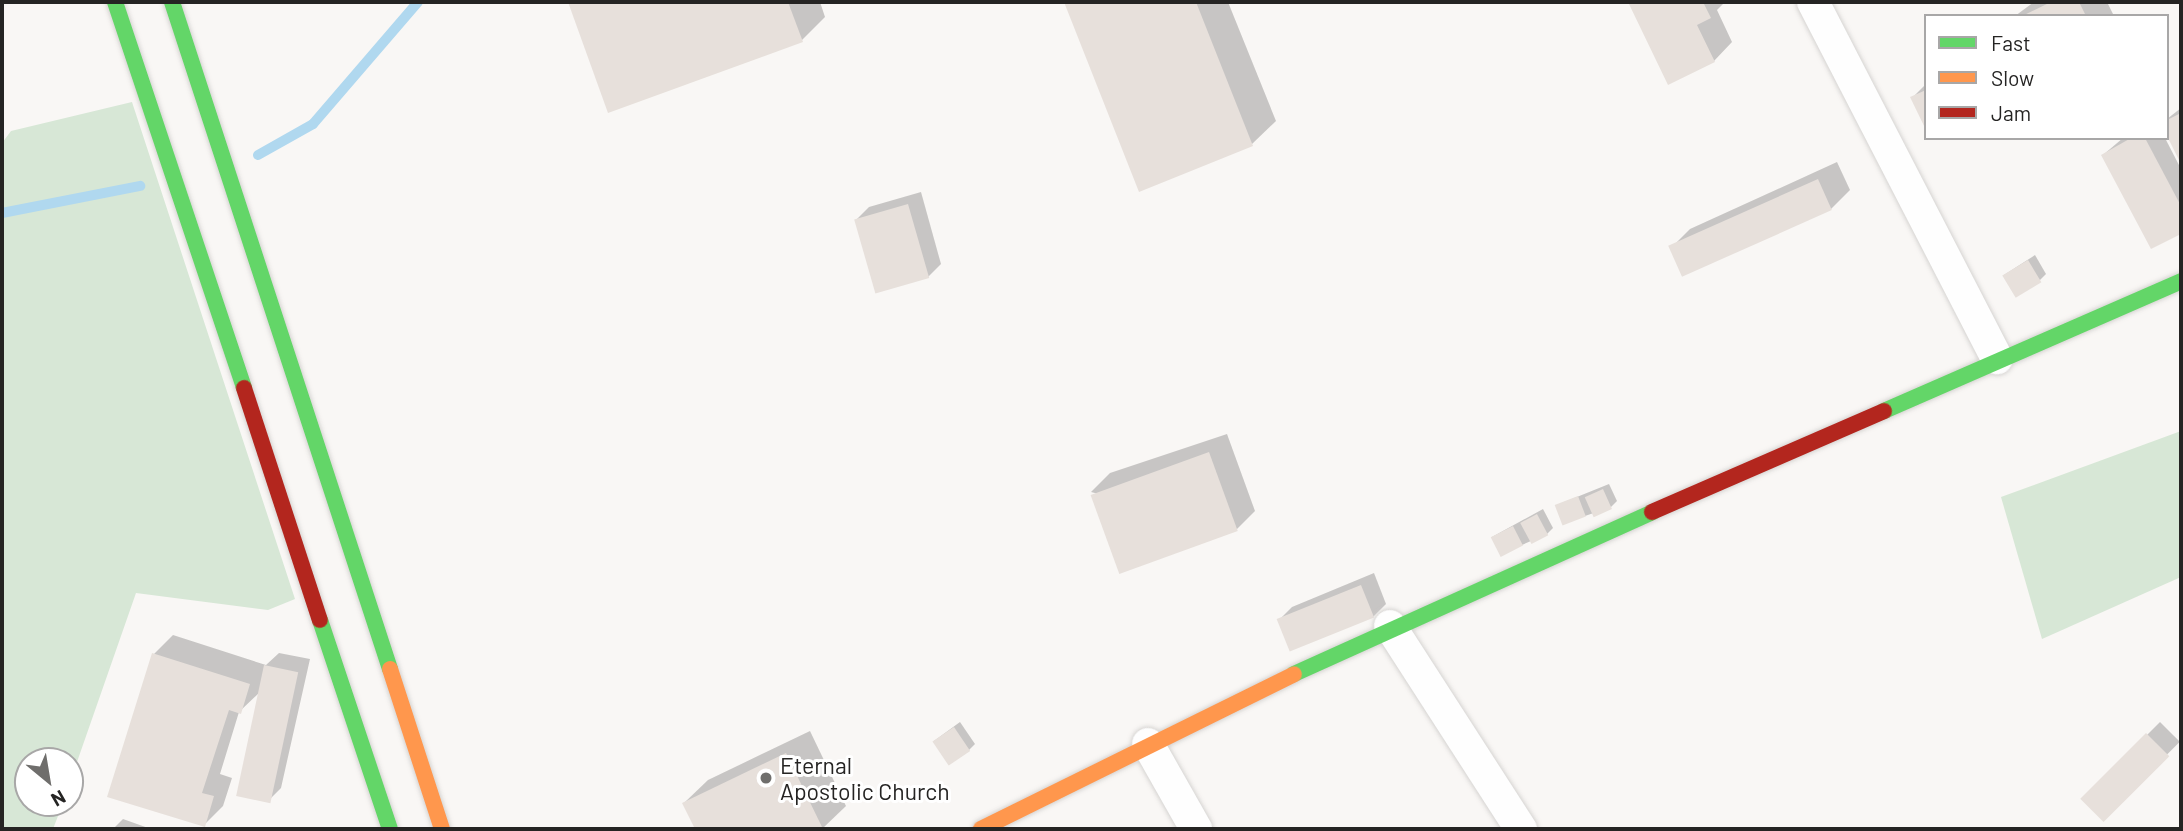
<!DOCTYPE html>
<style>
body{margin:0}
#map{position:relative;width:2183px;height:831px;overflow:hidden;background:#f9f7f5;font-family:Barlow,sans-serif}
div>[style]{position:absolute}
.green>*{inset:0;background:#d7e7d6}
.shadow>*{inset:0;background:#0003;transform-origin:0 0}
.stream>*{height:10px;margin:-5px;padding:0 5px;transform-origin:5px;border-radius:5px;background:#b0d8ef}
.building>*{inset:0;background:#e7e0db;transform-origin:0 0}
.roads{filter:drop-shadow(0 0 2px #d6d4d2) drop-shadow(0 0 2px #d6d4d2)}
.street>*{height:32px;margin:-16px;padding:0 16px;transform-origin:16px;border-radius:16px;background:#fefefe}
.fast>*{height:16px;margin:-8px;padding:0 8px;transform-origin:8px;border-radius:8px;background:#63d668}
.slow>*{height:16px;margin:-8px;padding:0 8px;transform-origin:8px;border-radius:8px;background:#ff974d}
.jam>*{height:16px;margin:-8px;padding:0 8px;transform-origin:8px;border-radius:8px;background:#b3261e}
.dots>*{width:19px;height:19px;translate:-50% -50%;box-sizing:border-box;border:4px solid #fff;border-radius:50%}
span{translate:-50% -50%;white-space:nowrap;text-align:center;line-height:1.15;-webkit-text-stroke:6px #fff;paint-order:stroke}
.poi-label{font-size:23px;color:#252423}
.left{translate:0 -50%;text-align:left}
.frame{position:absolute;inset:0;border:4px solid #252423;pointer-events:none}
.legend{position:absolute;left:1924px;top:14px;width:245px;height:126px;box-sizing:border-box;background:#fff;border:2px solid #a8a7a7;margin:0;padding:9px 12px;list-style:none;font-size:21px;color:#252423}
.legend li{display:flex;align-items:center;gap:14px;height:35px}
.legend b{width:35px;border:2px solid #a8a7a7}
.north{position:absolute;left:14px;top:747px;width:70px;height:70px;box-sizing:border-box;background:#fff;border:2px solid #a8a7a7;border-radius:50%;rotate:150deg;font-size:19px;font-weight:700;line-height:28px;text-align:center;color:#252423}
.north::after{content:'';display:block;margin:auto;width:24px;height:32px;background:#6f6e6c;clip-path:polygon(50% 0,100% 100%,50% 72%,0 100%)}
</style>
<div id="map">
<div class="green">
<i style="clip-path:polygon(132px 102px,295px 599px,268px 610px,136px 593px,70px 782px,70px 761px,28px 761px,28px 803px,63px 803px,53px 829px,2px 829px,2px 143px,11px 131px)"></i>
<i style="clip-path:polygon(2181px 431px,2181px 577px,2042px 639px,2001px 497px)"></i>
</div>
<div class="shadow">
<i style="clip-path:polygon(569px 2px,820px 2px,825px 17px,802px 40px,609px 111px)"></i>
<i style="clip-path:polygon(1066px 2px,1228px 2px,1276px 121px,1252px 144px,1140px 189px)"></i>
<i style="clip-path:polygon(1630px 2px,1725px 2px,1717px 10px,1732px 42px,1714px 61px,1668px 82px)"></i>
<i style="clip-path:polygon(2034px 2px,2107px 2px,2114px 16px,2015px 16px)"></i>
<i style="clip-path:polygon(1926px 84px,1926px 126px,1912px 98px)"></i>
<i style="clip-path:polygon(2181px 108px,2181px 160px,2167px 132px,2167px 119px)"></i>
<i style="clip-path:polygon(2123px 138px,2165px 138px,2181px 169px,2181px 232px,2152px 247px,2103px 155px)"></i>
<i style="clip-path:polygon(1837px 162px,1850px 190px,1831px 209px,1671px 248px,1690px 229px)"></i>
<i style="clip-path:polygon(921px 192px,941px 264px,928px 277px,856px 220px,869px 207px)"></i>
<i style="clip-path:polygon(2035px 255px,2046px 274px,2040px 280px,2004px 275px)"></i>
<i style="clip-path:polygon(1227px 434px,1255px 511px,1236px 530px,1091px 492px,1110px 473px)"></i>
<i style="clip-path:polygon(1609px 484px,1617px 501px,1611px 507px,1585px 516px,1557px 505px)"></i>
<i style="clip-path:polygon(1543px 509px,1553px 528px,1547px 534px,1522px 545px,1492px 537px)"></i>
<i style="clip-path:polygon(1374px 573px,1386px 604px,1373px 617px,1279px 620px,1292px 607px)"></i>
<i style="clip-path:polygon(173px 635px,266px 665px,279px 653px,310px 659px,281px 788px,268px 801px,260px 692px,239px 712px,220px 774px,232px 778px,223px 806px,204px 825px,154px 654px)"></i>
<i style="clip-path:polygon(960px 722px,975px 744px,969px 750px,934px 741px)"></i>
<i style="left:2160px;top:722px;width:28px;height:109px;rotate:45deg"></i>
<i style="clip-path:polygon(810px 731px,846px 806px,822px 829px,697px 829px,684px 803px,708px 780px)"></i>
<i style="clip-path:polygon(123px 819px,151px 829px,113px 829px)"></i>
</div>
<div class="stream">
<i style="left:258px;top:155px;width:63px;rotate:-29.4deg"></i>
<i style="left:313px;top:124px;width:161px;rotate:-49.3deg"></i>
<i style="left:2px;top:213px;width:141px;rotate:-11.1deg"></i>
</div>
<div class="building">
<i style="clip-path:polygon(568px 2px,788px 2px,803px 42px,608px 113px)"></i>
<i style="clip-path:polygon(1064px 2px,1196px 2px,1253px 146px,1139px 192px)"></i>
<i style="clip-path:polygon(1628px 2px,1703px 2px,1711px 18px,1697px 25px,1715px 62px,1668px 85px)"></i>
<i style="clip-path:polygon(2051px 2px,2079px 2px,2086px 16px,2022px 16px)"></i>
<i style="clip-path:polygon(1926px 90px,1926px 130px,1910px 97px)"></i>
<i style="clip-path:polygon(2181px 113px,2181px 164px,2167px 136px,2167px 120px)"></i>
<i style="clip-path:polygon(2131px 138px,2145px 138px,2181px 206px,2181px 234px,2151px 249px,2101px 155px)"></i>
<i style="left:1818px;top:179px;width:34px;height:164px;rotate:66deg"></i>
<i style="left:908px;top:204px;width:77px;height:56px;rotate:74deg"></i>
<i style="left:2028px;top:260px;width:26px;height:30px;rotate:59deg"></i>
<i style="left:1209px;top:452px;width:84px;height:126px;rotate:70deg"></i>
<i style="left:1603px;top:489px;width:22px;height:20px;rotate:66deg"></i>
<i style="left:1578px;top:496px;width:22px;height:25px;rotate:69deg"></i>
<i style="left:1537px;top:514px;width:24px;height:19px;rotate:62deg"></i>
<i style="left:1513px;top:526px;width:22px;height:25px;rotate:63deg"></i>
<i style="left:1361px;top:585px;width:35px;height:91px;rotate:68deg"></i>
<i style="clip-path:polygon(152px 653px,250px 684px,241px 714px,229px 710px,202px 793px,214px 796px,205px 827px,107px 797px)"></i>
<i style="left:264px;top:665px;width:35px;height:134px;rotate:12deg"></i>
<i style="left:954px;top:727px;width:29px;height:26px;rotate:56deg"></i>
<i style="left:2146px;top:733px;width:33px;height:93px;rotate:45deg"></i>
<i style="clip-path:polygon(786px 753px,823px 829px,695px 829px,682px 803px)"></i>
</div>
<div class="roads">
<div class="street">
<i style="left:1813px;top:2px;width:401px;rotate:62.7deg"></i>
<i style="left:1390px;top:626px;width:242px;rotate:57.2deg"></i>
<i style="left:1148px;top:744px;width:98px;rotate:60.5deg"></i>
</div>
<div class="fast">
<i style="left:115px;top:2px;width:407px;rotate:71.5deg"></i>
<i style="left:172px;top:2px;width:702px;rotate:71.9deg"></i>
<i style="left:1884px;top:411px;width:324px;rotate:-23.6deg"></i>
<i style="left:320px;top:620px;width:220px;rotate:71.5deg"></i>
<i style="left:1294px;top:674px;width:393px;rotate:-24.3deg"></i>
</div>
<div class="slow">
<i style="left:390px;top:669px;width:168px;rotate:72deg"></i>
<i style="left:981px;top:829px;width:349px;rotate:-26.3deg"></i>
</div>
<div class="jam">
<i style="left:244px;top:388px;width:244px;rotate:71.9deg"></i>
<i style="left:1652px;top:512px;width:253px;rotate:-23.5deg"></i>
</div>
</div>
<div class="dots">
<i style="left:766px;top:778px;background:#6f6e6c"></i>
</div>
<div class="poi-label">
<span class="left" style="left:780px;top:778px">Eternal<br>Apostolic Church</span>
</div>
<div class="frame"></div>
<ul class="legend">
<li><b style="height:9px;background:#63d668"></b>Fast</li>
<li><b style="height:9px;background:#ff974d"></b>Slow</li>
<li><b style="height:9px;background:#b3261e"></b>Jam</li>
</ul>
<div class="north">N</div>
</div>
